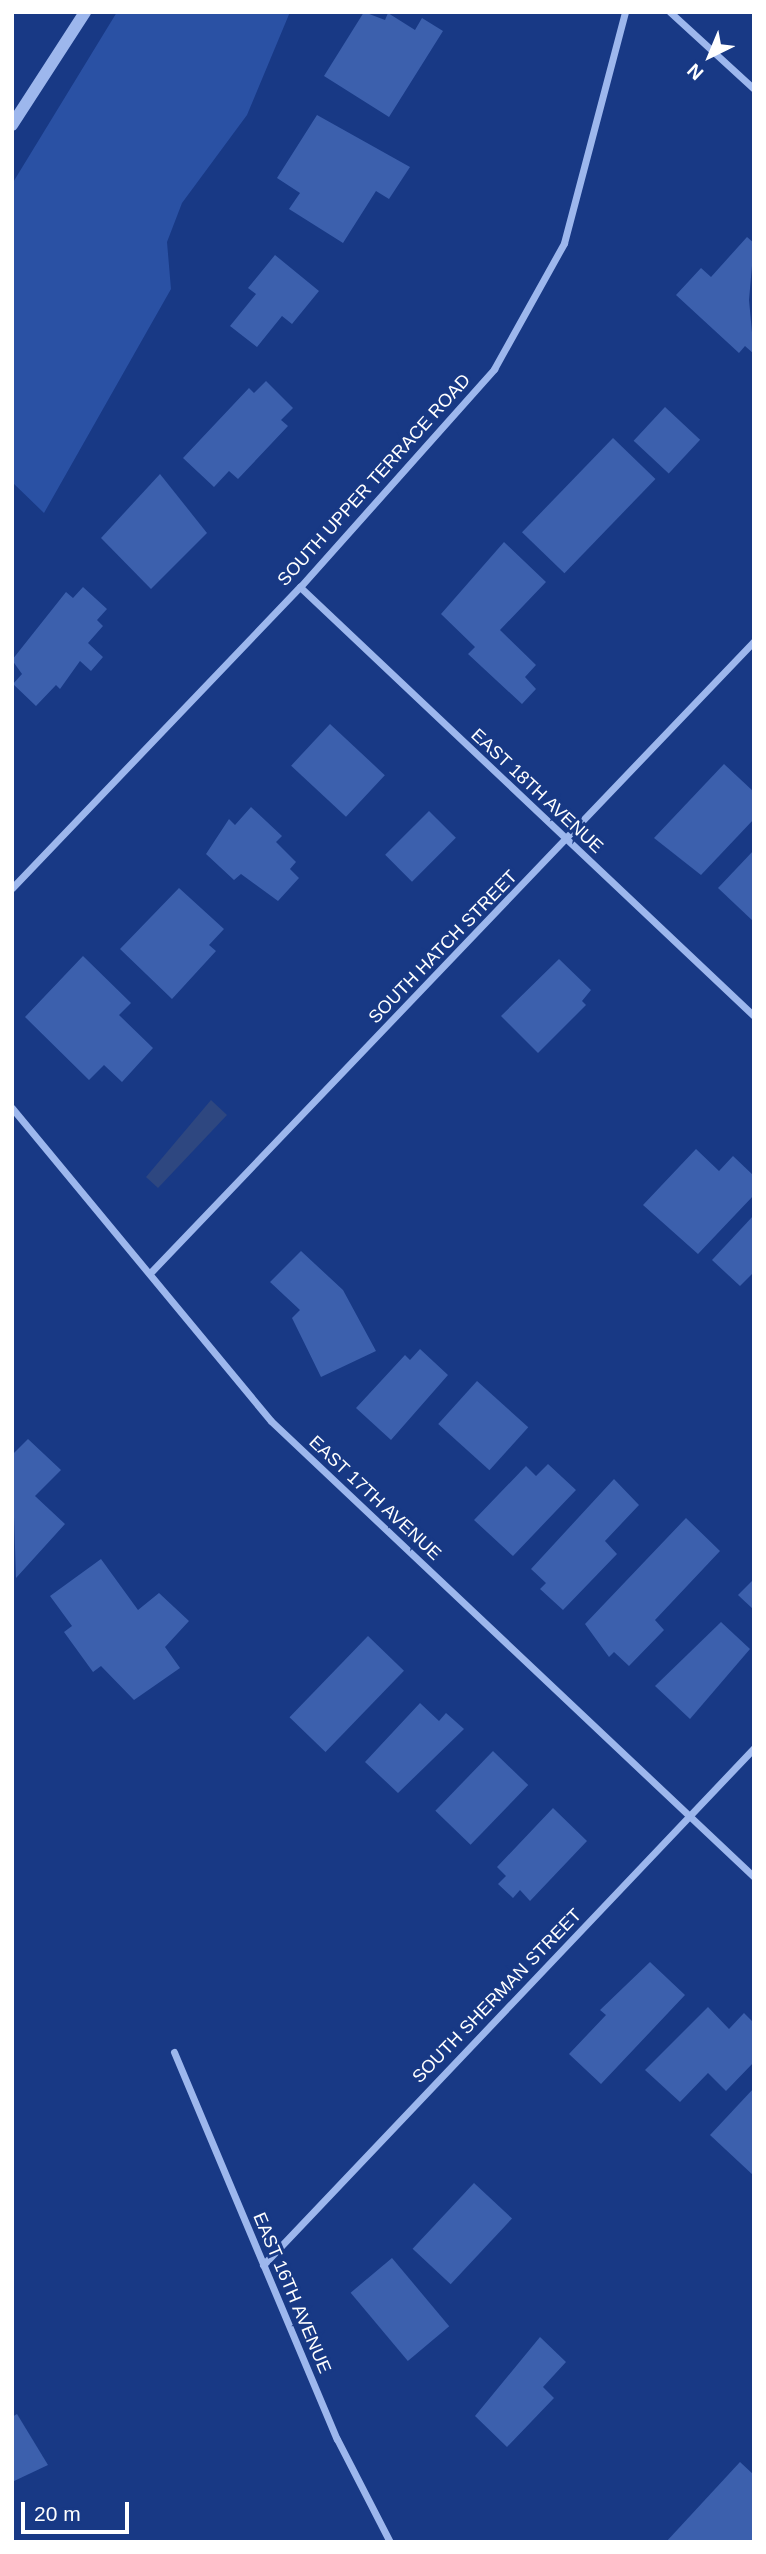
<!DOCTYPE html>
<style>
body{margin:0}
#map{position:relative;width:766px;height:2554px;overflow:hidden;background:#183985;font-family:Helvetica,sans-serif}
div>[style]{position:absolute}
.green>*{inset:0;background:#2a51a4}
.water>*{inset:0;background:#2e4780}
.building>*{inset:0;background:#3c60ad;transform-origin:0 0}
.minor>*{height:7px;margin:-3.5px;padding:0 3.5px;transform-origin:3.5px;border-radius:3.5px;background:#9db7ed}
.tertiary>*{height:12px;margin:-6px;padding:0 6px;transform-origin:6px;border-radius:6px;background:#9db7ed}
span{translate:-50% -50%;white-space:nowrap;text-align:center;line-height:1.15;-webkit-text-stroke:6px #183985;paint-order:stroke}
.street-label{font-size:18px;color:#fff}
.frame{position:absolute;inset:0;border:14px solid #fff;pointer-events:none}
.north{position:absolute;left:675px;top:21px;width:70px;height:70px;-webkit-text-stroke:5px #183985;paint-order:stroke;rotate:223deg;font-size:19px;font-weight:700;line-height:28px;text-align:center;color:#fff}
.north::after{content:'';display:block;margin:auto;width:24px;height:32px;background:#fff;clip-path:polygon(50% 0,100% 100%,50% 72%,0 100%)}
.scale{position:absolute;left:21px;top:2502px;width:108px;height:32px;box-sizing:border-box;border:4px solid #fff;border-top:0;padding-left:9px;font-size:21px;line-height:24px;white-space:nowrap;color:#fff;-webkit-text-stroke:5px #183985;paint-order:stroke}
</style>
<div id="map">
<div class="green">
<i style="clip-path:polygon(117px 12px,290px 12px,247px 115px,182px 203px,167px 242px,171px 289px,44px 513px,12px 482px,12px 184px)"></i>
</div>
<div class="water">
<i style="clip-path:polygon(211px 1100px,227px 1115px,158px 1188px,146px 1177px)"></i>
</div>
<div class="building">
<i style="clip-path:polygon(364px 12px,385px 20px,388px 13px,415px 30px,422px 18px,443px 31px,389px 117px,324px 76px)"></i>
<i style="clip-path:polygon(317px 115px,410px 167px,389px 199px,376px 191px,343px 243px,289px 209px,300px 193px,277px 178px)"></i>
<i style="clip-path:polygon(747px 237px,754px 243px,749px 300px,754px 354px,745px 346px,739px 353px,676px 295px,701px 268px,711px 277px)"></i>
<i style="clip-path:polygon(275px 255px,319px 291px,292px 324px,282px 316px,257px 347px,230px 326px,256px 294px,248px 288px)"></i>
<i style="clip-path:polygon(266px 381px,293px 408px,281px 420px,288px 426px,238px 479px,229px 471px,214px 487px,183px 458px,249px 388px,254px 393px)"></i>
<i style="left:665px;top:407px;width:48px;height:46px;rotate:43deg"></i>
<i style="left:613px;top:438px;width:59px;height:131px;rotate:44deg"></i>
<i style="clip-path:polygon(160px 474px,207px 533px,151px 589px,101px 538px)"></i>
<i style="clip-path:polygon(504px 542px,546px 582px,500px 630px,536px 665px,525px 677px,536px 689px,522px 704px,468px 654px,475px 647px,441px 614px)"></i>
<i style="clip-path:polygon(83px 587px,107px 609px,97px 620px,103px 626px,88px 643px,103px 657px,91px 671px,80px 661px,60px 689px,56px 685px,36px 706px,13px 684px,22px 674px,12px 660px,66px 592px,73px 598px)"></i>
<i style="left:330px;top:724px;width:75px;height:57px;rotate:43deg"></i>
<i style="clip-path:polygon(724px 764px,754px 792px,754px 819px,701px 875px,654px 838px)"></i>
<i style="clip-path:polygon(251px 807px,282px 836px,276px 842px,296px 862px,290px 869px,299px 878px,278px 901px,241px 874px,234px 880px,206px 854px,229px 819px,235px 825px)"></i>
<i style="left:429px;top:811px;width:38px;height:62px;rotate:45deg"></i>
<i style="clip-path:polygon(754px 850px,754px 922px,718px 888px)"></i>
<i style="clip-path:polygon(179px 888px,224px 929px,209px 945px,216px 951px,172px 999px,120px 949px)"></i>
<i style="clip-path:polygon(83px 956px,131px 1003px,119px 1015px,153px 1048px,122px 1082px,104px 1065px,89px 1080px,25px 1017px)"></i>
<i style="clip-path:polygon(559px 959px,591px 990px,582px 1001px,586px 1005px,538px 1053px,501px 1016px)"></i>
<i style="clip-path:polygon(696px 1149px,719px 1171px,733px 1156px,754px 1176px,754px 1195px,698px 1254px,643px 1205px)"></i>
<i style="clip-path:polygon(754px 1215px,754px 1272px,740px 1286px,712px 1260px)"></i>
<i style="clip-path:polygon(301px 1251px,343px 1290px,376px 1351px,321px 1377px,292px 1318px,300px 1310px,270px 1282px)"></i>
<i style="clip-path:polygon(420px 1349px,448px 1375px,391px 1440px,356px 1408px,405px 1355px,410px 1360px)"></i>
<i style="left:477px;top:1381px;width:69px;height:58px;rotate:42deg"></i>
<i style="clip-path:polygon(28px 1439px,61px 1470px,35px 1496px,65px 1524px,16px 1578px,12px 1455px)"></i>
<i style="clip-path:polygon(548px 1464px,576px 1490px,513px 1556px,474px 1520px,526px 1466px,536px 1476px)"></i>
<i style="clip-path:polygon(614px 1479px,639px 1505px,605px 1541px,617px 1554px,563px 1610px,540px 1589px,546px 1583px,531px 1569px)"></i>
<i style="clip-path:polygon(686px 1518px,720px 1551px,655px 1620px,664px 1630px,629px 1666px,614px 1652px,609px 1657px,585px 1624px)"></i>
<i style="clip-path:polygon(101px 1559px,138px 1610px,159px 1593px,189px 1621px,165px 1647px,180px 1668px,134px 1700px,101px 1666px,93px 1672px,64px 1632px,72px 1626px,50px 1596px)"></i>
<i style="clip-path:polygon(754px 1579px,754px 1610px,738px 1595px)"></i>
<i style="clip-path:polygon(721px 1622px,750px 1649px,690px 1719px,655px 1686px)"></i>
<i style="left:368px;top:1636px;width:50px;height:113px;rotate:44deg"></i>
<i style="clip-path:polygon(420px 1703px,439px 1721px,446px 1713px,464px 1729px,398px 1793px,365px 1762px)"></i>
<i style="left:493px;top:1751px;width:49px;height:83px;rotate:44deg"></i>
<i style="clip-path:polygon(553px 1808px,587px 1841px,530px 1901px,520px 1890px,513px 1898px,498px 1884px,506px 1876px,497px 1867px)"></i>
<i style="clip-path:polygon(650px 1962px,685px 1995px,601px 2084px,569px 2054px,606px 2015px,600px 2010px)"></i>
<i style="clip-path:polygon(708px 2007px,729px 2029px,744px 2013px,754px 2023px,754px 2062px,726px 2091px,708px 2073px,680px 2102px,645px 2070px)"></i>
<i style="clip-path:polygon(754px 2088px,754px 2176px,710px 2135px)"></i>
<i style="left:474px;top:2183px;width:52px;height:90px;rotate:43deg"></i>
<i style="left:392px;top:2258px;width:89px;height:54px;rotate:50deg"></i>
<i style="clip-path:polygon(540px 2337px,566px 2362px,543px 2387px,554px 2398px,507px 2447px,475px 2416px)"></i>
<i style="clip-path:polygon(17px 2414px,48px 2465px,12px 2482px,12px 2417px)"></i>
<i style="clip-path:polygon(740px 2462px,754px 2475px,754px 2542px,666px 2542px)"></i>
</div>
<div class="minor">
<i style="left:670px;top:12px;width:114px;rotate:42.5deg"></i>
<i style="left:300px;top:587px;width:625px;rotate:43.38deg"></i>
<i style="left:12px;top:888px;width:417px;rotate:-46.3deg"></i>
<i style="left:300px;top:587px;width:292px;rotate:-48.3deg"></i>
<i style="left:494px;top:369px;width:144px;rotate:-60.9deg"></i>
<i style="left:564px;top:243px;width:239px;rotate:-75.2deg"></i>
<i style="left:12px;top:1108px;width:406px;rotate:50.4deg"></i>
<i style="left:271px;top:1421px;width:664px;rotate:43.35deg"></i>
<i style="left:152px;top:1271px;width:871px;rotate:-46.3deg"></i>
<i style="left:174px;top:2052px;width:420px;rotate:67.2deg"></i>
<i style="left:337px;top:2439px;width:116px;rotate:62.8deg"></i>
<i style="left:263px;top:2265px;width:713px;rotate:-46.48deg"></i>
</div>
<div class="tertiary">
<i style="left:12px;top:125px;width:135px;rotate:-57.1deg"></i>
</div>
<div class="street-label">
<span style="left:374px;top:480px;rotate:-48deg">SOUTH UPPER TERRACE ROAD</span>
<span style="left:537px;top:791px;rotate:43deg">EAST 18TH AVENUE</span>
<span style="left:443px;top:947px;rotate:-46deg">SOUTH HATCH STREET</span>
<span style="left:375px;top:1498px;rotate:43deg">EAST 17TH AVENUE</span>
<span style="left:497px;top:1996px;rotate:-46deg">SOUTH SHERMAN STREET</span>
<span style="left:292px;top:2293px;rotate:67deg">EAST 16TH AVENUE</span>
</div>
<div class="frame"></div>
<div class="north">N</div>
<div class="scale">20 m</div>
</div>
